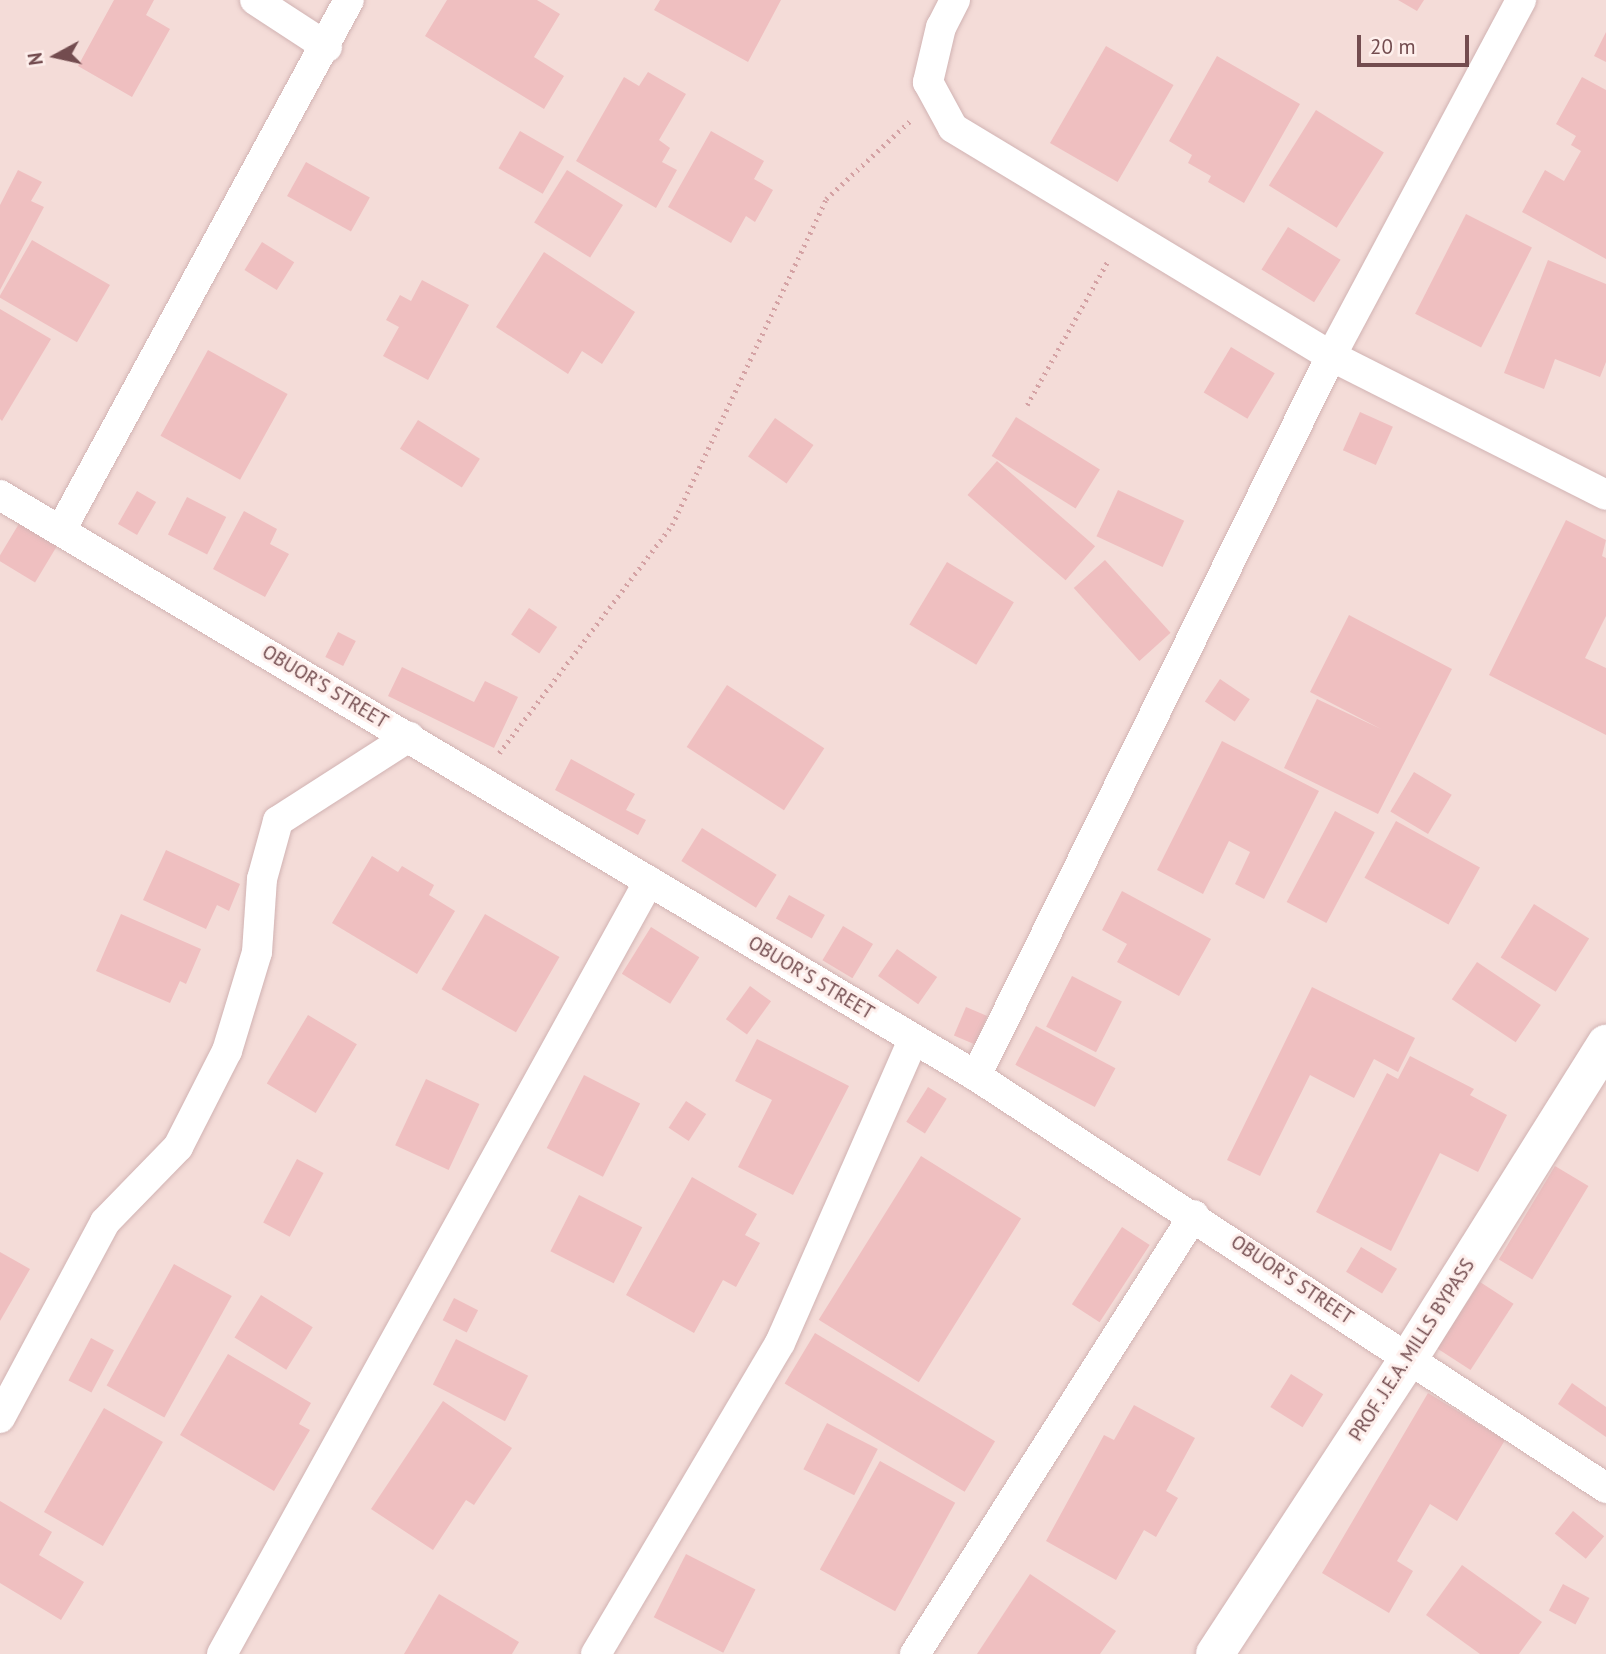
<!DOCTYPE html>
<meta charset="utf-8">
<style>
body{margin:0}
#map{position:relative;width:1606px;height:1654px;overflow:hidden;background:#fbeae6;font-family:"PT Sans",sans-serif}
div>[style]{position:absolute}
.residential>*{inset:0;background:#f4dcd8;transform-origin:0 0}
.building>*{inset:0;background:#efbfc0;transform-origin:0 0}
.path>*{height:4.5px;margin-top:-2.25px;transform-origin:0;background:repeating-linear-gradient(90deg,#d4a2a4 0 2px,transparent 0 7px)}
.roads{filter:drop-shadow(0 0 2px #d1b3b3) drop-shadow(0 0 2px #d1b3b3)}
.street>*{height:30px;margin:-15px;padding:0 15px;transform-origin:15px;border-radius:15px;background:#fff}
.secondary>*{height:38px;margin:-19px;padding:0 19px;transform-origin:19px;border-radius:19px;background:#fff}
span{translate:-50% -50%;white-space:nowrap;text-align:center;line-height:1.15;-webkit-text-stroke:6px #feefec;paint-order:stroke}
.street-label{font-size:19px;color:#734c4f}
.north{position:absolute;left:21px;top:21px;width:70px;height:70px;-webkit-text-stroke:5px #feefec;paint-order:stroke;rotate:262deg;font-size:19px;font-weight:700;line-height:28px;text-align:center;color:#734c4f}
.north::after{content:'';display:block;margin:auto;width:24px;height:32px;background:#734c4f;clip-path:polygon(50% 0,100% 100%,50% 72%,0 100%)}
.scale{position:absolute;left:1357px;top:35px;width:112px;height:32px;box-sizing:border-box;border:4px solid #734c4f;border-top:0;padding-left:9px;font-size:21px;line-height:24px;white-space:nowrap;color:#734c4f;-webkit-text-stroke:5px #feefec;paint-order:stroke}
</style>
<div id="map">
<div class="residential">
<i style="left:0;top:0;width:1606px;height:1654px"></i>
</div>
<div class="building">
<i style="clip-path:polygon(114px 0,154px 0,146px 15px,170px 29px,132px 97px,78px 66px)"></i>
<i style="clip-path:polygon(447px 0,537px 0,560px 14px,534px 57px,564px 76px,544px 109px,425px 36px)"></i>
<i style="clip-path:polygon(660px 0,781px 0,748px 62px,654px 10px)"></i>
<i style="clip-path:polygon(1398px 0,1424px 0,1417px 11px)"></i>
<i style="clip-path:polygon(1606px 32px,1606px 62px,1594px 56px)"></i>
<i style="left:1106px;top:46px;width:78px;height:112px;rotate:30deg"></i>
<i style="clip-path:polygon(1217px 56px,1300px 104px,1244px 203px,1208px 182px,1211px 176px,1188px 163px,1192px 155px,1169px 141px)"></i>
<i style="clip-path:polygon(648px 72px,686px 94px,659px 140px,670px 148px,662px 162px,677px 170px,656px 208px,576px 161px,624px 77px,639px 86px)"></i>
<i style="clip-path:polygon(1582px 77px,1606px 90px,1606px 259px,1522px 212px,1545px 170px,1564px 181px,1581px 151px,1571px 145px,1576px 136px,1556px 124px)"></i>
<i style="left:1316px;top:110px;width:80px;height:89px;rotate:32deg"></i>
<i style="left:520px;top:131px;width:51px;height:43px;rotate:30deg"></i>
<i style="clip-path:polygon(711px 131px,764px 161px,754px 179px,773px 190px,755px 222px,746px 216px,731px 243px,668px 207px)"></i>
<i style="left:306px;top:162px;width:73px;height:39px;rotate:29deg"></i>
<i style="clip-path:polygon(18px 170px,42px 182px,31px 201px,44px 207px,0 290px,0 205px)"></i>
<i style="left:567px;top:170px;width:66px;height:62px;rotate:32deg"></i>
<i style="left:1466px;top:214px;width:74px;height:112px;rotate:27deg"></i>
<i style="left:1288px;top:227px;width:62px;height:50px;rotate:32deg"></i>
<i style="left:32px;top:240px;width:90px;height:66px;rotate:30deg"></i>
<i style="left:262px;top:242px;width:38px;height:33px;rotate:32deg"></i>
<i style="clip-path:polygon(544px 252px,635px 312px,602px 364px,582px 351px,568px 374px,496px 327px)"></i>
<i style="clip-path:polygon(1548px 260px,1606px 284px,1606px 362px,1600px 377px,1555px 359px,1544px 389px,1504px 373px)"></i>
<i style="clip-path:polygon(422px 280px,469px 305px,428px 380px,383px 356px,399px 327px,386px 320px,400px 295px,411px 301px)"></i>
<i style="clip-path:polygon(0 309px,51px 339px,2px 421px,0 419px)"></i>
<i style="left:1231px;top:347px;width:51px;height:53px;rotate:31deg"></i>
<i style="left:208px;top:350px;width:91px;height:98px;rotate:29deg"></i>
<i style="left:1360px;top:412px;width:36px;height:42px;rotate:24deg"></i>
<i style="left:1016px;top:417px;width:99px;height:46px;rotate:32deg"></i>
<i style="left:775px;top:418px;width:47px;height:47px;rotate:35deg"></i>
<i style="left:418px;top:420px;width:73px;height:34px;rotate:32deg"></i>
<i style="left:997px;top:461px;width:130px;height:45px;rotate:41deg"></i>
<i style="left:1118px;top:490px;width:73px;height:51px;rotate:25deg"></i>
<i style="left:137px;top:491px;width:22px;height:38px;rotate:30deg"></i>
<i style="left:187px;top:497px;width:44px;height:42px;rotate:27deg"></i>
<i style="clip-path:polygon(244px 511px,277px 529px,270px 544px,289px 554px,265px 597px,213px 569px)"></i>
<i style="clip-path:polygon(1566px 520px,1606px 540px,1602px 556px,1606px 558px,1606px 616px,1585px 658px,1606px 668px,1606px 735px,1489px 675px)"></i>
<i style="left:20px;top:522px;width:44px;height:44px;rotate:31deg"></i>
<i style="left:1105px;top:560px;width:98px;height:42px;rotate:48deg"></i>
<i style="left:947px;top:562px;width:78px;height:73px;rotate:31deg"></i>
<i style="left:529px;top:608px;width:34px;height:32px;rotate:34deg"></i>
<i style="clip-path:polygon(1349px 615px,1452px 669px,1378px 814px,1284px 768px,1317px 699px,1381px 729px,1310px 692px)"></i>
<i style="left:338px;top:632px;width:20px;height:28px;rotate:27deg"></i>
<i style="clip-path:polygon(402px 667px,474px 702px,485px 681px,518px 697px,494px 748px,388px 696px)"></i>
<i style="left:1220px;top:679px;width:36px;height:27px;rotate:34deg"></i>
<i style="left:727px;top:685px;width:116px;height:74px;rotate:33deg"></i>
<i style="clip-path:polygon(1222px 741px,1319px 791px,1264px 899px,1235px 884px,1250px 852px,1229px 841px,1203px 894px,1157px 870px)"></i>
<i style="clip-path:polygon(571px 759px,635px 794px,626px 810px,646px 820px,638px 835px,555px 790px)"></i>
<i style="left:1414px;top:772px;width:44px;height:46px;rotate:31deg"></i>
<i style="left:1335px;top:811px;width:45px;height:103px;rotate:28deg"></i>
<i style="left:1396px;top:821px;width:96px;height:65px;rotate:29deg"></i>
<i style="left:702px;top:828px;width:88px;height:39px;rotate:32deg"></i>
<i style="clip-path:polygon(166px 850px,240px 884px,229px 911px,217px 905px,206px 929px,143px 900px)"></i>
<i style="clip-path:polygon(372px 856px,398px 872px,402px 866px,434px 885px,429px 895px,455px 911px,417px 974px,332px 923px)"></i>
<i style="clip-path:polygon(1122px 891px,1211px 939px,1179px 996px,1117px 962px,1127px 944px,1102px 930px)"></i>
<i style="left:789px;top:895px;width:41px;height:27px;rotate:29deg"></i>
<i style="left:1534px;top:904px;width:65px;height:63px;rotate:32deg"></i>
<i style="clip-path:polygon(121px 914px,201px 949px,186px 984px,180px 981px,170px 1003px,96px 971px)"></i>
<i style="left:485px;top:914px;width:86px;height:87px;rotate:30deg"></i>
<i style="left:843px;top:926px;width:35px;height:40px;rotate:31deg"></i>
<i style="left:651px;top:927px;width:57px;height:55px;rotate:32deg"></i>
<i style="left:897px;top:949px;width:49px;height:33px;rotate:35deg"></i>
<i style="left:1477px;top:962px;width:77px;height:45px;rotate:34deg"></i>
<i style="left:1072px;top:976px;width:56px;height:57px;rotate:27deg"></i>
<i style="left:750px;top:986px;width:26px;height:41px;rotate:36deg"></i>
<i style="clip-path:polygon(1312px 987px,1415px 1038px,1398px 1072px,1374px 1059px,1354px 1098px,1310px 1075px,1260px 1176px,1227px 1160px)"></i>
<i style="left:966px;top:1007px;width:23px;height:31px;rotate:23deg"></i>
<i style="left:308px;top:1015px;width:57px;height:80px;rotate:31deg"></i>
<i style="left:1036px;top:1026px;width:90px;height:44px;rotate:28deg"></i>
<i style="clip-path:polygon(757px 1039px,849px 1086px,793px 1195px,738px 1167px,772px 1100px,735px 1081px)"></i>
<i style="clip-path:polygon(1410px 1056px,1474px 1089px,1470px 1095px,1507px 1115px,1478px 1172px,1440px 1153px,1391px 1251px,1316px 1212px,1387px 1073px,1398px 1079px)"></i>
<i style="left:584px;top:1075px;width:63px;height:82px;rotate:27deg"></i>
<i style="left:426px;top:1079px;width:59px;height:73px;rotate:25deg"></i>
<i style="left:928px;top:1087px;width:22px;height:41px;rotate:32deg"></i>
<i style="left:686px;top:1101px;width:24px;height:32px;rotate:33deg"></i>
<i style="left:921px;top:1156px;width:118px;height:193px;rotate:32deg"></i>
<i style="left:297px;top:1159px;width:30px;height:72px;rotate:28deg"></i>
<i style="left:1555px;top:1166px;width:39px;height:109px;rotate:31deg"></i>
<i style="clip-path:polygon(692px 1177px,757px 1214px,745px 1235px,760px 1243px,736px 1287px,723px 1280px,694px 1333px,626px 1295px)"></i>
<i style="left:579px;top:1195px;width:71px;height:63px;rotate:27deg"></i>
<i style="left:1122px;top:1227px;width:33px;height:92px;rotate:33deg"></i>
<i style="left:1361px;top:1247px;width:42px;height:29px;rotate:31deg"></i>
<i style="clip-path:polygon(0 1252px,30px 1269px,0 1321px)"></i>
<i style="left:174px;top:1264px;width:66px;height:139px;rotate:29deg"></i>
<i style="left:1480px;top:1282px;width:40px;height:79px;rotate:33deg"></i>
<i style="left:261px;top:1295px;width:61px;height:50px;rotate:32deg"></i>
<i style="left:454px;top:1298px;width:27px;height:25px;rotate:27deg"></i>
<i style="left:815px;top:1333px;width:210px;height:59px;rotate:31deg"></i>
<i style="left:91px;top:1338px;width:26px;height:48px;rotate:28deg"></i>
<i style="left:456px;top:1339px;width:81px;height:51px;rotate:27deg"></i>
<i style="clip-path:polygon(228px 1354px,311px 1403px,299px 1424px,310px 1430px,274px 1491px,180px 1435px)"></i>
<i style="left:1291px;top:1374px;width:38px;height:39px;rotate:32deg"></i>
<i style="clip-path:polygon(1572px 1383px,1606px 1407px,1606px 1437px,1558px 1404px)"></i>
<i style="clip-path:polygon(1428px 1393px,1505px 1440px,1457px 1521px,1430px 1504px,1397px 1561px,1413px 1571px,1389px 1613px,1322px 1573px)"></i>
<i style="clip-path:polygon(443px 1401px,512px 1448px,474px 1505px,466px 1500px,433px 1550px,371px 1509px)"></i>
<i style="clip-path:polygon(1134px 1405px,1195px 1438px,1166px 1491px,1178px 1498px,1156px 1537px,1144px 1530px,1116px 1580px,1046px 1541px,1104px 1435px,1114px 1440px)"></i>
<i style="left:104px;top:1408px;width:68px;height:120px;rotate:30deg"></i>
<i style="left:827px;top:1423px;width:57px;height:52px;rotate:27deg"></i>
<i style="left:880px;top:1461px;width:86px;height:124px;rotate:29deg"></i>
<i style="clip-path:polygon(0 1501px,52px 1532px,39px 1555px,84px 1582px,61px 1620px,0 1583px)"></i>
<i style="left:1573px;top:1511px;width:40px;height:29px;rotate:39deg"></i>
<i style="left:686px;top:1554px;width:78px;height:71px;rotate:27deg"></i>
<i style="clip-path:polygon(1462px 1565px,1542px 1622px,1519px 1654px,1480px 1654px,1426px 1615px)"></i>
<i style="clip-path:polygon(1030px 1574px,1116px 1631px,1100px 1654px,977px 1654px)"></i>
<i style="left:1563px;top:1584px;width:30px;height:30px;rotate:28deg"></i>
<i style="clip-path:polygon(439px 1594px,519px 1642px,512px 1654px,404px 1654px)"></i>
</div>
<div class="path">
<i style="left:1027px;top:405px;width:167px;rotate:-60.7deg"></i>
<i style="left:499px;top:753px;width:286px;rotate:-52.8deg"></i>
<i style="left:672px;top:525px;width:361px;rotate:-64.7deg"></i>
<i style="left:826px;top:199px;width:115px;rotate:-42.9deg"></i>
</div>
<div class="roads">
<div class="street">
<i style="left:255px;top:0;width:86px;rotate:33.1deg"></i>
<i style="left:955px;top:0;width:30px;rotate:117deg"></i>
<i style="left:941px;top:27px;width:57px;rotate:103.3deg"></i>
<i style="left:928px;top:82px;width:52px;rotate:61.5deg"></i>
<i style="left:953px;top:128px;width:441px;rotate:31.1deg"></i>
<i style="left:1331px;top:356px;width:404px;rotate:-61.9deg"></i>
<i style="left:0;top:495px;width:1136px;rotate:30.76deg"></i>
<i style="left:976px;top:1076px;width:753px;rotate:33.18deg"></i>
<i style="left:61px;top:530px;width:603px;rotate:-61.48deg"></i>
<i style="left:976px;top:1076px;width:803px;rotate:-63.75deg"></i>
<i style="left:1331px;top:356px;width:308px;rotate:26.8deg"></i>
<i style="left:0;top:1418px;width:222px;rotate:-61.8deg"></i>
<i style="left:105px;top:1222px;width:105px;rotate:-45.8deg"></i>
<i style="left:178px;top:1147px;width:108px;rotate:-63deg"></i>
<i style="left:227px;top:1051px;width:103px;rotate:-73.1deg"></i>
<i style="left:257px;top:952px;width:73px;rotate:-86.1deg"></i>
<i style="left:262px;top:879px;width:60px;rotate:-74.6deg"></i>
<i style="left:278px;top:821px;width:156px;rotate:-32.7deg"></i>
<i style="left:222px;top:1654px;width:883px;rotate:-61.08deg"></i>
<i style="left:596px;top:1654px;width:361px;rotate:-59.4deg"></i>
<i style="left:780px;top:1343px;width:331px;rotate:-66.3deg"></i>
<i style="left:915px;top:1654px;width:520px;rotate:-57.56deg"></i>
</div>
<div class="secondary">
<i style="left:1215px;top:1654px;width:354px;rotate:-56.8deg"></i>
<i style="left:1409px;top:1358px;width:371px;rotate:-57.9deg"></i>
</div>
</div>
<div class="street-label">
<span style="left:325px;top:687px;rotate:31deg">OBUOR’S STREET</span>
<span style="left:811px;top:978px;rotate:31deg">OBUOR’S STREET</span>
<span style="left:1292px;top:1280px;rotate:34deg">OBUOR’S STREET</span>
<span style="left:1412px;top:1350px;rotate:-57deg">PROF. J.E.A. MILLS BYPASS</span>
</div>
<div class="north">N</div>
<div class="scale">20 m</div>
</div>
